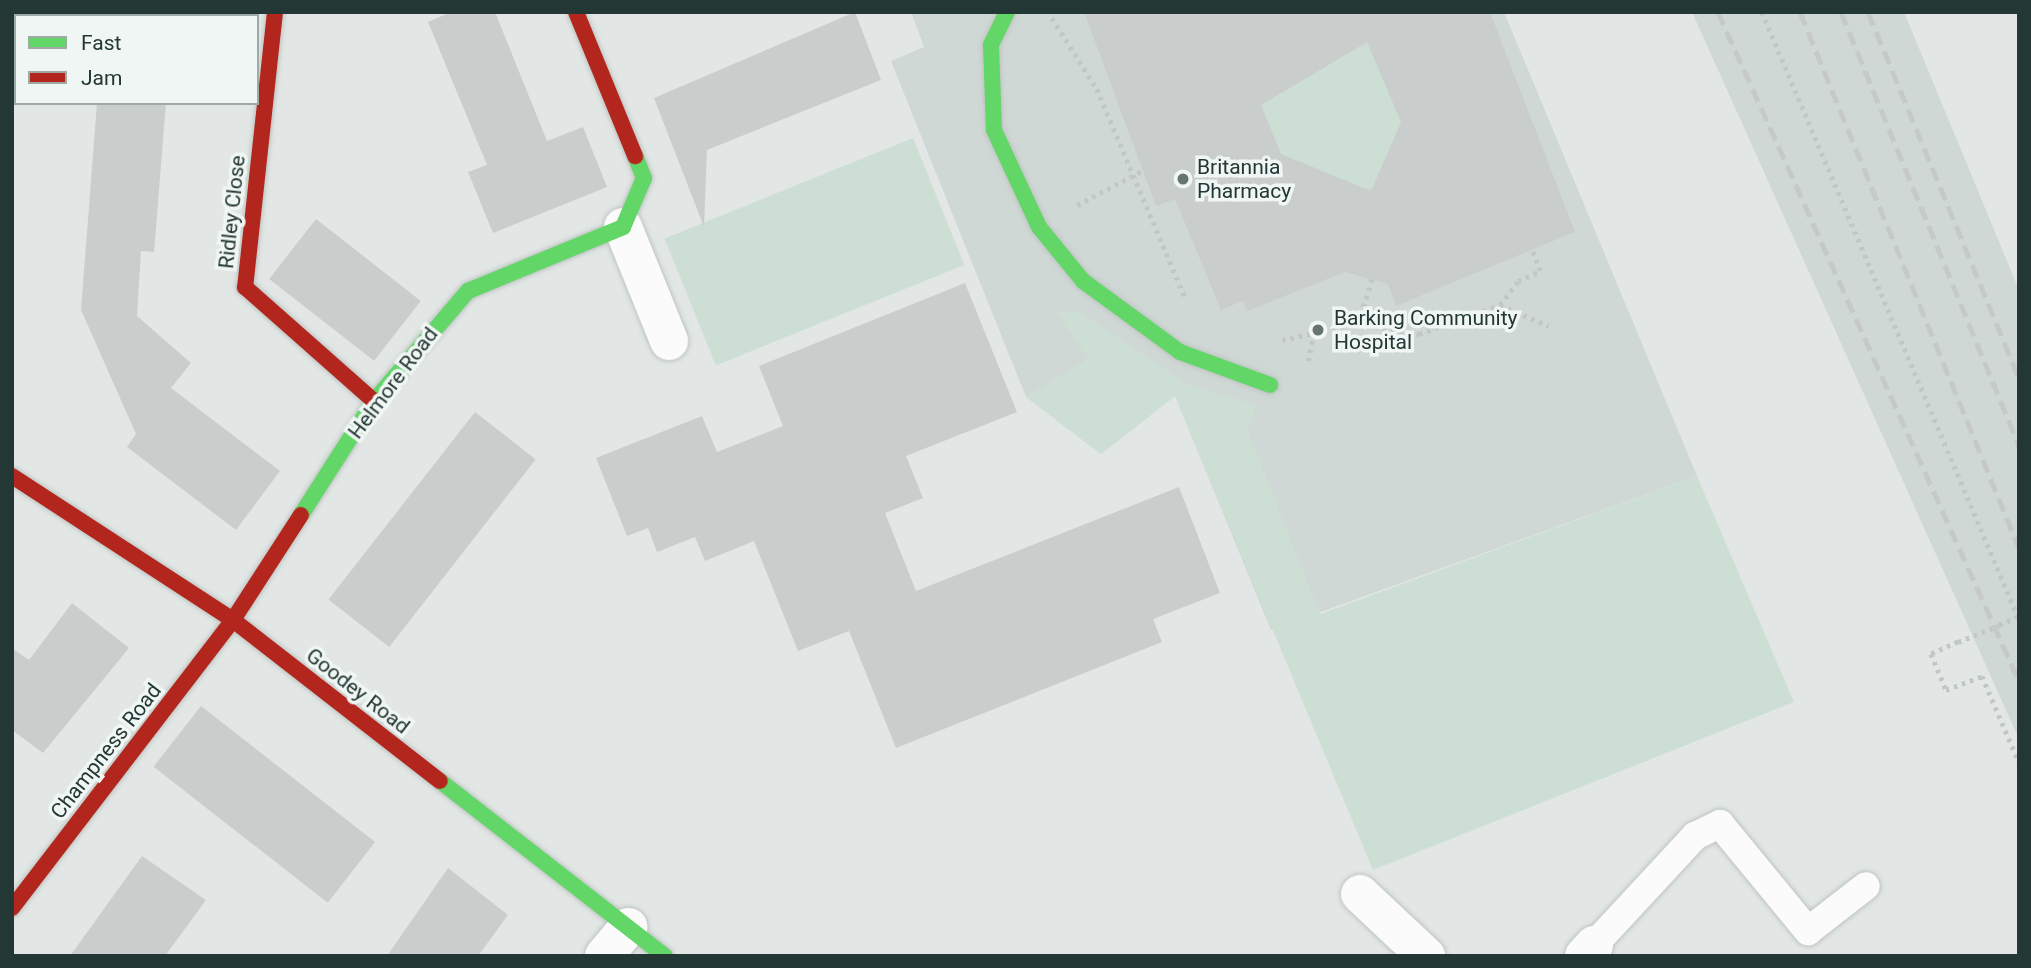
<!DOCTYPE html>
<style>
body{margin:0}
#map{position:relative;width:2031px;height:968px;overflow:hidden;background:#e2e7e5;font-family:Roboto,sans-serif}
div>[style]{position:absolute}
.built>*{inset:0;background:#d0d8d5}
.green>*{inset:0;background:#cddfd4;transform-origin:0 0}
.building>*{inset:0;background:#c9cecc;transform-origin:0 0}
.path>*{height:4.5px;margin-top:-2.25px;transform-origin:0;background:repeating-linear-gradient(90deg,#c0c7c5 0 3.5px,transparent 0 8.5px)}
.roads{filter:drop-shadow(0 0 2px #bfc4c2) drop-shadow(0 0 2px #bfc4c2)}
.lane>*{height:28px;margin:-14px;padding:0 14px;transform-origin:14px;border-radius:14px;background:#fbfbfb}
.street>*{height:38px;margin:-19px;padding:0 19px;transform-origin:19px;border-radius:19px;background:#fbfbfb}
.fast>*{height:16px;margin:-8px;padding:0 8px;transform-origin:8px;border-radius:8px;background:#63d668}
.jam>*{height:16px;margin:-8px;padding:0 8px;transform-origin:8px;border-radius:8px;background:#b3261e}
.rail>*{height:5px;margin-top:-2.5px;transform-origin:0;background:repeating-linear-gradient(90deg,#c6c9c9 0 14px,transparent 0 21px)}
.path-bridge>*{height:4.5px;margin-top:-2.25px;transform-origin:0;background:repeating-linear-gradient(90deg,#c0c7c5 0 3.5px,transparent 0 8.5px)}
.dots>*{width:19px;height:19px;translate:-50% -50%;box-sizing:border-box;border:4px solid #f0f6f4;border-radius:50%}
span{translate:-50% -50%;white-space:nowrap;text-align:center;line-height:1.15;-webkit-text-stroke:7px #f0f6f4;paint-order:stroke}
.poi-label{font-size:21px;color:#233734}
.left{translate:0 -50%;text-align:left}
.street-label{font-size:21px;color:#233734}
.frame{position:absolute;inset:0;border:14px solid #233734;pointer-events:none}
.legend{position:absolute;left:14px;top:14px;width:245px;height:91px;box-sizing:border-box;background:#f0f6f4;border:2px solid #9eaaa7;margin:0;padding:9px 12px;list-style:none;font-size:21px;color:#233734}
.legend li{display:flex;align-items:center;gap:14px;height:35px}
.legend b{width:35px;border:2px solid #9eaaa7}
</style>
<div id="map">
<div class="built">
<i style="clip-path:polygon(911px 12px,1504px 12px,1697px 476px,1271px 630px,1175px 396px,1101px 454px,1026px 397px,891px 61px,924px 47px)"></i>
<i style="clip-path:polygon(1692px 12px,1904px 12px,2019px 290px,2019px 739px)"></i>
</div>
<div class="green">
<i style="clip-path:polygon(1368px 45px,1401px 122px,1373px 186px,1354px 194px,1350px 183px,1281px 154px,1255px 90px,1299px 83px,1322px 64px)"></i>
<i style="left:913px;top:138px;width:137px;height:268px;rotate:68deg"></i>
<i style="clip-path:polygon(1058px 312px,1079px 312px,1187px 384px,1257px 405px,1247px 430px,1320px 614px,1697px 476px,1794px 702px,1373px 870px,1175px 396px,1101px 454px,1026px 397px,1088px 359px)"></i>
</div>
<div class="building">
<i style="clip-path:polygon(451px 12px,495px 12px,547px 141px,583px 127px,607px 187px,493px 233px,468px 172px,487px 165px,428px 22px)"></i>
<i style="clip-path:polygon(855px 12px,881px 80px,707px 150px,704px 227px,654px 98px)"></i>
<i style="clip-path:polygon(evenodd,1084px 12px,1490px 12px,1575px 232px,1396px 306px,1388px 284px,1345px 272px,1247px 311px,1243px 301px,1221px 310px,1175px 199px,1156px 206px,1084px 12px,1367px 42px,1401px 122px,1371px 191px,1281px 154px,1261px 105px,1367px 42px)"></i>
<i style="clip-path:polygon(97px 103px,166px 103px,154px 252px,141px 251px,137px 316px,191px 363px,171px 388px,280px 471px,236px 530px,127px 447px,136px 434px,81px 310px)"></i>
<i style="left:316px;top:219px;width:133px;height:76px;rotate:38deg"></i>
<i style="clip-path:polygon(965px 283px,1017px 412px,906px 456px,923px 498px,885px 513px,916px 591px,1179px 487px,1220px 593px,1153px 619px,1162px 642px,896px 748px,849px 631px,798px 651px,754px 541px,705px 561px,695px 537px,657px 552px,648px 528px,627px 536px,596px 458px,702px 416px,717px 452px,783px 426px,759px 366px)"></i>
<i style="left:475px;top:412px;width:77px;height:238px;rotate:38deg"></i>
<i style="clip-path:polygon(72px 603px,129px 648px,43px 753px,12px 730px,12px 648px,29px 660px)"></i>
<i style="left:201px;top:706px;width:221px;height:77px;rotate:38deg"></i>
<i style="clip-path:polygon(142px 856px,206px 900px,165px 956px,70px 956px)"></i>
<i style="clip-path:polygon(448px 868px,508px 915px,478px 956px,387px 956px)"></i>
</div>
<div class="path">
<i style="left:1762px;top:12px;width:657px;rotate:67.06deg"></i>
<i style="left:2018px;top:617px;width:20px;rotate:156deg"></i>
<i style="left:1052px;top:18px;width:84px;rotate:57.6deg"></i>
<i style="left:1097px;top:89px;width:226px;rotate:67.1deg"></i>
<i style="left:1077px;top:205px;width:73px;rotate:-27.6deg"></i>
<i style="left:1500px;top:305px;width:30px;rotate:-53deg"></i>
<i style="left:1518px;top:281px;width:24px;rotate:-24deg"></i>
<i style="left:1540px;top:271px;width:22px;rotate:-111deg"></i>
<i style="left:1358px;top:323px;width:46px;rotate:-72.3deg"></i>
<i style="left:1282px;top:340px;width:78px;rotate:-12.6deg"></i>
<i style="left:1358px;top:323px;width:62px;rotate:10.2deg"></i>
<i style="left:1419px;top:334px;width:86px;rotate:-19.7deg"></i>
<i style="left:1500px;top:305px;width:53px;rotate:23.2deg"></i>
<i style="left:1308px;top:361px;width:29px;rotate:-78deg"></i>
<i style="left:1958px;top:642px;width:30px;rotate:156deg"></i>
<i style="left:1931px;top:654px;width:39px;rotate:67deg"></i>
<i style="left:1946px;top:690px;width:39px;rotate:-21deg"></i>
<i style="left:1982px;top:676px;width:94px;rotate:66.7deg"></i>
</div>
<div class="roads">
<div class="lane">
<i style="left:1594px;top:945px;width:149px;rotate:-47.2deg"></i>
<i style="left:1695px;top:836px;width:28px;rotate:-26deg"></i>
<i style="left:1720px;top:824px;width:139px;rotate:50.6deg"></i>
<i style="left:1808px;top:931px;width:73px;rotate:-37.8deg"></i>
</div>
<div class="street">
<i style="left:623px;top:227px;width:123px;rotate:68deg"></i>
<i style="left:1360px;top:894px;width:91px;rotate:43.2deg"></i>
<i style="left:604px;top:956px;width:38px;rotate:-50deg"></i>
<i style="left:1584px;top:956px;width:15px;rotate:-48deg"></i>
</div>
<div class="fast">
<i style="left:1007px;top:12px;width:37px;rotate:116deg"></i>
<i style="left:991px;top:45px;width:85px;rotate:88deg"></i>
<i style="left:994px;top:130px;width:107px;rotate:65.1deg"></i>
<i style="left:1039px;top:227px;width:70px;rotate:50.8deg"></i>
<i style="left:1083px;top:281px;width:120px;rotate:36.2deg"></i>
<i style="left:1180px;top:352px;width:96px;rotate:20.1deg"></i>
<i style="left:301px;top:515px;width:135px;rotate:-57.4deg"></i>
<i style="left:374px;top:401px;width:145px;rotate:-49.5deg"></i>
<i style="left:468px;top:291px;width:168px;rotate:-22.4deg"></i>
<i style="left:623px;top:227px;width:53px;rotate:-66.8deg"></i>
<i style="left:644px;top:178px;width:24px;rotate:-112deg"></i>
<i style="left:440px;top:781px;width:285px;rotate:37.9deg"></i>
</div>
<div class="jam">
<i style="left:275px;top:12px;width:277px;rotate:96.2deg"></i>
<i style="left:245px;top:287px;width:172px;rotate:41.5deg"></i>
<i style="left:576px;top:12px;width:156px;rotate:67.7deg"></i>
<i style="left:12px;top:476px;width:264px;rotate:33.1deg"></i>
<i style="left:233px;top:620px;width:262px;rotate:37.9deg"></i>
<i style="left:12px;top:908px;width:363px;rotate:-52.5deg"></i>
<i style="left:233px;top:620px;width:125px;rotate:-57.1deg"></i>
</div>
</div>
<div class="rail">
<i style="left:1718px;top:12px;width:734px;rotate:65.78deg"></i>
<i style="left:1800px;top:12px;width:579px;rotate:67.78deg"></i>
<i style="left:1841px;top:12px;width:470px;rotate:67.7deg"></i>
<i style="left:1868px;top:12px;width:397px;rotate:67.6deg"></i>
</div>
<div class="path-bridge">
<i style="left:1958px;top:642px;width:45px;rotate:-22deg"></i>
</div>
<div class="dots">
<i style="left:1183px;top:179px;background:#667572"></i>
<i style="left:1318px;top:330px;background:#667572"></i>
</div>
<div class="poi-label">
<span class="left" style="left:1197px;top:179px">Britannia<br>Pharmacy</span>
<span class="left" style="left:1334px;top:330px">Barking Community<br>Hospital</span>
</div>
<div class="street-label">
<span style="left:232px;top:212px;rotate:-84deg">Ridley Close</span>
<span style="left:393px;top:383px;rotate:-53deg">Helmore Road</span>
<span style="left:358px;top:691px;rotate:38deg">Goodey Road</span>
<span style="left:106px;top:751px;rotate:-52deg">Champness Road</span>
</div>
<div class="frame"></div>
<ul class="legend">
<li><b style="height:9px;background:#63d668"></b>Fast</li>
<li><b style="height:9px;background:#b3261e"></b>Jam</li>
</ul>
</div>
